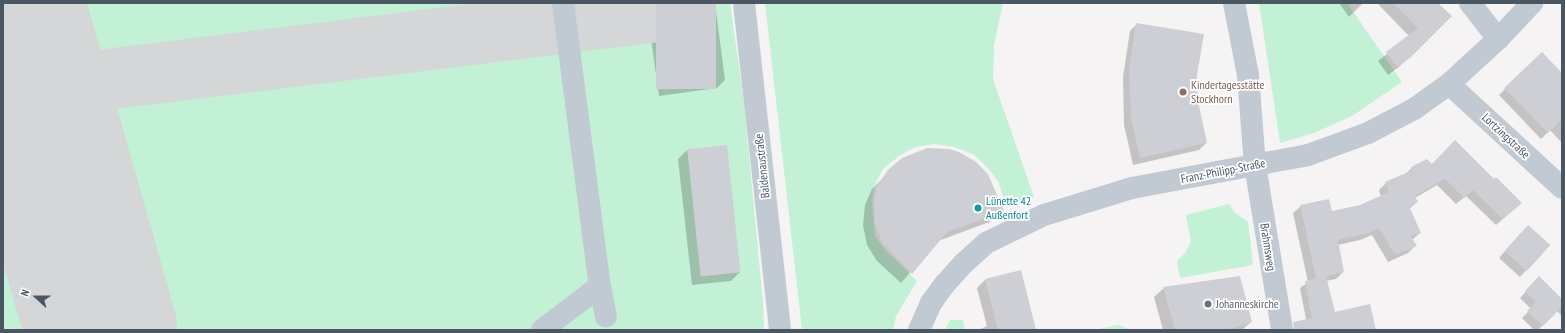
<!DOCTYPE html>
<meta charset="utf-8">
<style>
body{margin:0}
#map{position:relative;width:1565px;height:333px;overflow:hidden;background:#f5f3f3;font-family:"PT Sans Narrow",sans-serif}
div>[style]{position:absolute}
.green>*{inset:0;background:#c3f1d5}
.shadow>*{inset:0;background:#0003}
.taxiway>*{height:61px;margin:-30.5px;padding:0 30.5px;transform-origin:30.5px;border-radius:30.5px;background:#d5d6d8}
.runway>*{height:152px;margin:-76px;padding:0 76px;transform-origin:76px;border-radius:76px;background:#d5d6d8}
.building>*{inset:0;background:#cdcfd5;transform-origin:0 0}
.minor>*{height:22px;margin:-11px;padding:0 11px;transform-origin:11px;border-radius:11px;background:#c1cad2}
.dots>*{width:11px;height:11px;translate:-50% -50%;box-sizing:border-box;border:2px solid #fff;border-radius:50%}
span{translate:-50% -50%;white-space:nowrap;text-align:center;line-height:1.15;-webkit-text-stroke:3.5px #fff;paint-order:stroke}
.education-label{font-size:12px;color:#785e54}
.left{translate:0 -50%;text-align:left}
.street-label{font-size:12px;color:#4a5661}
.culture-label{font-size:12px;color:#0d838f}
.worship-label{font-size:12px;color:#5b616d}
.frame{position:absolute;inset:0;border:4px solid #4a5661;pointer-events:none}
.north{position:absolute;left:16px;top:277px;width:40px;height:40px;-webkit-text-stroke:3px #fff;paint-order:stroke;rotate:291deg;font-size:11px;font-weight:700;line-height:16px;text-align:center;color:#4a5661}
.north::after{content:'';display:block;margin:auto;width:14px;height:18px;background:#4a5661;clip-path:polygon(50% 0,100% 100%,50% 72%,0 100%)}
</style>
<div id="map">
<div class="green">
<i style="clip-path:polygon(3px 3px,730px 3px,744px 103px,763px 302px,764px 330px,3px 330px)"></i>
<i style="clip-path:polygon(765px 3px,1003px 3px,994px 45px,993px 79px,1034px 197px,1007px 207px,998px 181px,987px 167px,973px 154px,954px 147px,935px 144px,915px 147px,899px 156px,883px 169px,874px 187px,872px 203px,875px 236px,886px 251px,917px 281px,896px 316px,893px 330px,802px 330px)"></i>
<i style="clip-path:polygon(1259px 3px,1347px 3px,1402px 82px,1352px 116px,1314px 133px,1280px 143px)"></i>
<i style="clip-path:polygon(1229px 204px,1235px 213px,1248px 222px,1253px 265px,1180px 278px,1177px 261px,1186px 252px,1191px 241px,1186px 215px)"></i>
<i style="clip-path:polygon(950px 320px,963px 320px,965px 330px,945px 330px)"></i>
<i style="clip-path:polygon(1118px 325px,1132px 330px,1093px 330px)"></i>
</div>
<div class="shadow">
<i style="clip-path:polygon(646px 3px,715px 3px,725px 80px,717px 88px,659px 96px)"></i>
<i style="clip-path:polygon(1339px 3px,1363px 3px,1349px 17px)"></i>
<i style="clip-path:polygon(1377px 3px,1437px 3px,1450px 16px,1400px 66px,1388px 75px,1378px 61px,1409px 36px)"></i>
<i style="clip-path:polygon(1137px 24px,1196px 75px,1197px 101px,1206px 143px,1199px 150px,1133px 165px,1124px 125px,1123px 77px,1130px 31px)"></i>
<i style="clip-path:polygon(1542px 53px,1562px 86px,1562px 143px,1550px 130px,1541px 139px,1499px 95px)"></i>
<i style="clip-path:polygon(687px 150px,740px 272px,731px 281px,692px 285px,678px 159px)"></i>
<i style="clip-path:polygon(903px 158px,1003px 210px,992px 221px,938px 241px,901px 283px,877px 261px,867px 245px,863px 225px,865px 205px,872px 189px)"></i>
<i style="clip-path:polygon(1432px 165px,1494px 181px,1521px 203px,1496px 225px,1466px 196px,1456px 204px,1437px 185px,1415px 198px,1417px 202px,1409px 209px,1420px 233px,1412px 240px,1415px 246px,1408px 253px,1388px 262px,1372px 235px,1360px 240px,1338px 245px,1343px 272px,1336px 279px,1326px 281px,1334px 314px,1375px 330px,1308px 330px,1300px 288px,1308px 282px,1293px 213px,1301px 206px,1331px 212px,1360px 206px,1381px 197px,1379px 190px,1386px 183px,1405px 174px,1412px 168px)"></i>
<i style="clip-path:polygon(1521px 233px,1549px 245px,1520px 277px,1499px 258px)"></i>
<i style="clip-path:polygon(985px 280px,1033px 330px,978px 330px,987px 326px,977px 288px)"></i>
<i style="clip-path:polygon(1533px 284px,1562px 299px,1562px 316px,1557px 311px,1538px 330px,1534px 330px,1522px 318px,1531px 309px,1520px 298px)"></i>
<i style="clip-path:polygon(1164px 288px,1251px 322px,1242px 330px,1163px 330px,1154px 297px)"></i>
</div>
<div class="taxiway">
<i style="left:33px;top:88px;width:629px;rotate:-7.03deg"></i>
</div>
<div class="runway">
<i style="left:8px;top:3px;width:340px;rotate:74.1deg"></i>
</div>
<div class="building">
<i style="left:656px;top:3px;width:60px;height:86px"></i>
<i style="clip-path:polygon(1393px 3px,1438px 3px,1452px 16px,1410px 58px,1397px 67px,1386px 52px,1418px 28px)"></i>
<i style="clip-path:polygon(1136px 23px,1204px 34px,1197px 75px,1198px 101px,1207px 143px,1140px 158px,1131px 118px,1129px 69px)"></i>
<i style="clip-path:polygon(1542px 52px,1562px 73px,1562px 119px,1548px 133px,1504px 88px)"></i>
<i style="clip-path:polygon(1455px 140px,1494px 179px,1496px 177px,1522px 203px,1503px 219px,1473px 190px,1464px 198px,1445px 179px,1415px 196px,1418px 202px,1409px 206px,1421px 233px,1411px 236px,1417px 246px,1395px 255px,1379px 228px,1368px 233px,1338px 240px,1344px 272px,1316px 279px,1300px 205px,1329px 199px,1332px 211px,1360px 205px,1389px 192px,1385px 182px,1413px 170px,1411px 167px,1427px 159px,1432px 164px)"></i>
<i style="left:727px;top:145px;width:128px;height:40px;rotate:84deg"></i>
<i style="clip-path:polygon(927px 148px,949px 149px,959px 152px,976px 162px,988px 174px,1004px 211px,947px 232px,912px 274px,882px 243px,875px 224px,874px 202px,877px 186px,888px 170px,902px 158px)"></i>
<i style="left:1528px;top:225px;width:30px;height:35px;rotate:42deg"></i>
<i style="clip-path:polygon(1021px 270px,1036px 330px,998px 330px,985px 279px)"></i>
<i style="clip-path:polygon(1240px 276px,1252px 322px,1227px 330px,1175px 330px,1163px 287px)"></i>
<i style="clip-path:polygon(1326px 276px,1335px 312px,1370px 304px,1376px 330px,1294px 330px,1293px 322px,1312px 318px,1305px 281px)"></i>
<i style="clip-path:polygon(1539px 276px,1562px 299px,1562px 307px,1543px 326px,1527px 311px,1536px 302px,1525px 291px)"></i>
</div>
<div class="minor">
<i style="left:563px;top:3px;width:285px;rotate:82.6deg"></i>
<i style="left:600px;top:286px;width:31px;rotate:79deg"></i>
<i style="left:744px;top:3px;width:329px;rotate:83.7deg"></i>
<i style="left:1234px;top:3px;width:73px;rotate:79deg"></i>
<i style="left:1248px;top:75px;width:90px;rotate:85.6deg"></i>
<i style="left:1255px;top:165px;width:167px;rotate:80.7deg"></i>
<i style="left:1470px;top:3px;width:46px;rotate:52.1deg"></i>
<i style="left:1449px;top:84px;width:154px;rotate:42.6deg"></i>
<i style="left:542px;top:330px;width:73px;rotate:-37.2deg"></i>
<i style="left:919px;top:330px;width:30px;rotate:-66deg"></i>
<i style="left:931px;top:303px;width:24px;rotate:-54deg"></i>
<i style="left:945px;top:284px;width:28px;rotate:-48deg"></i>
<i style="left:964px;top:263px;width:30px;rotate:-42deg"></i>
<i style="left:986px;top:243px;width:64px;rotate:-25.8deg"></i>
<i style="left:1044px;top:215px;width:92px;rotate:-17.1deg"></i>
<i style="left:1132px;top:188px;width:179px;rotate:-10.6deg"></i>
<i style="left:1308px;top:155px;width:64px;rotate:-20.1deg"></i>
<i style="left:1368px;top:133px;width:52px;rotate:-27.6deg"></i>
<i style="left:1414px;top:109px;width:43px;rotate:-35.5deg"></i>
<i style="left:1449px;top:84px;width:67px;rotate:-42.6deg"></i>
<i style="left:1498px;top:39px;width:50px;rotate:-46.6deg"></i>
</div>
<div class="dots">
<i style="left:1183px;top:92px;background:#8d6e63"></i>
<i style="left:978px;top:208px;background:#0f9aa8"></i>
<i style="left:1208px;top:304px;background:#6b7280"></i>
</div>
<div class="education-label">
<span class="left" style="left:1191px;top:92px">Kindertagesstätte<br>Stockhorn</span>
</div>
<div class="street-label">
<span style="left:1506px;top:136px;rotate:43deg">Lortzingstraße</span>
<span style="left:762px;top:166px;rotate:-96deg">Baldenaustraße</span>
<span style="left:1223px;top:171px;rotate:-11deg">Franz-Philipp-Straße</span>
<span style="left:1268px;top:247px;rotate:81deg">Brahmsweg</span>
</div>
<div class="culture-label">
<span class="left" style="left:986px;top:208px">Lünette 42<br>Außenfort</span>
</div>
<div class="worship-label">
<span class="left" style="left:1216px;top:304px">Johanneskirche</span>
</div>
<div class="frame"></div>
<div class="north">N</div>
</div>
